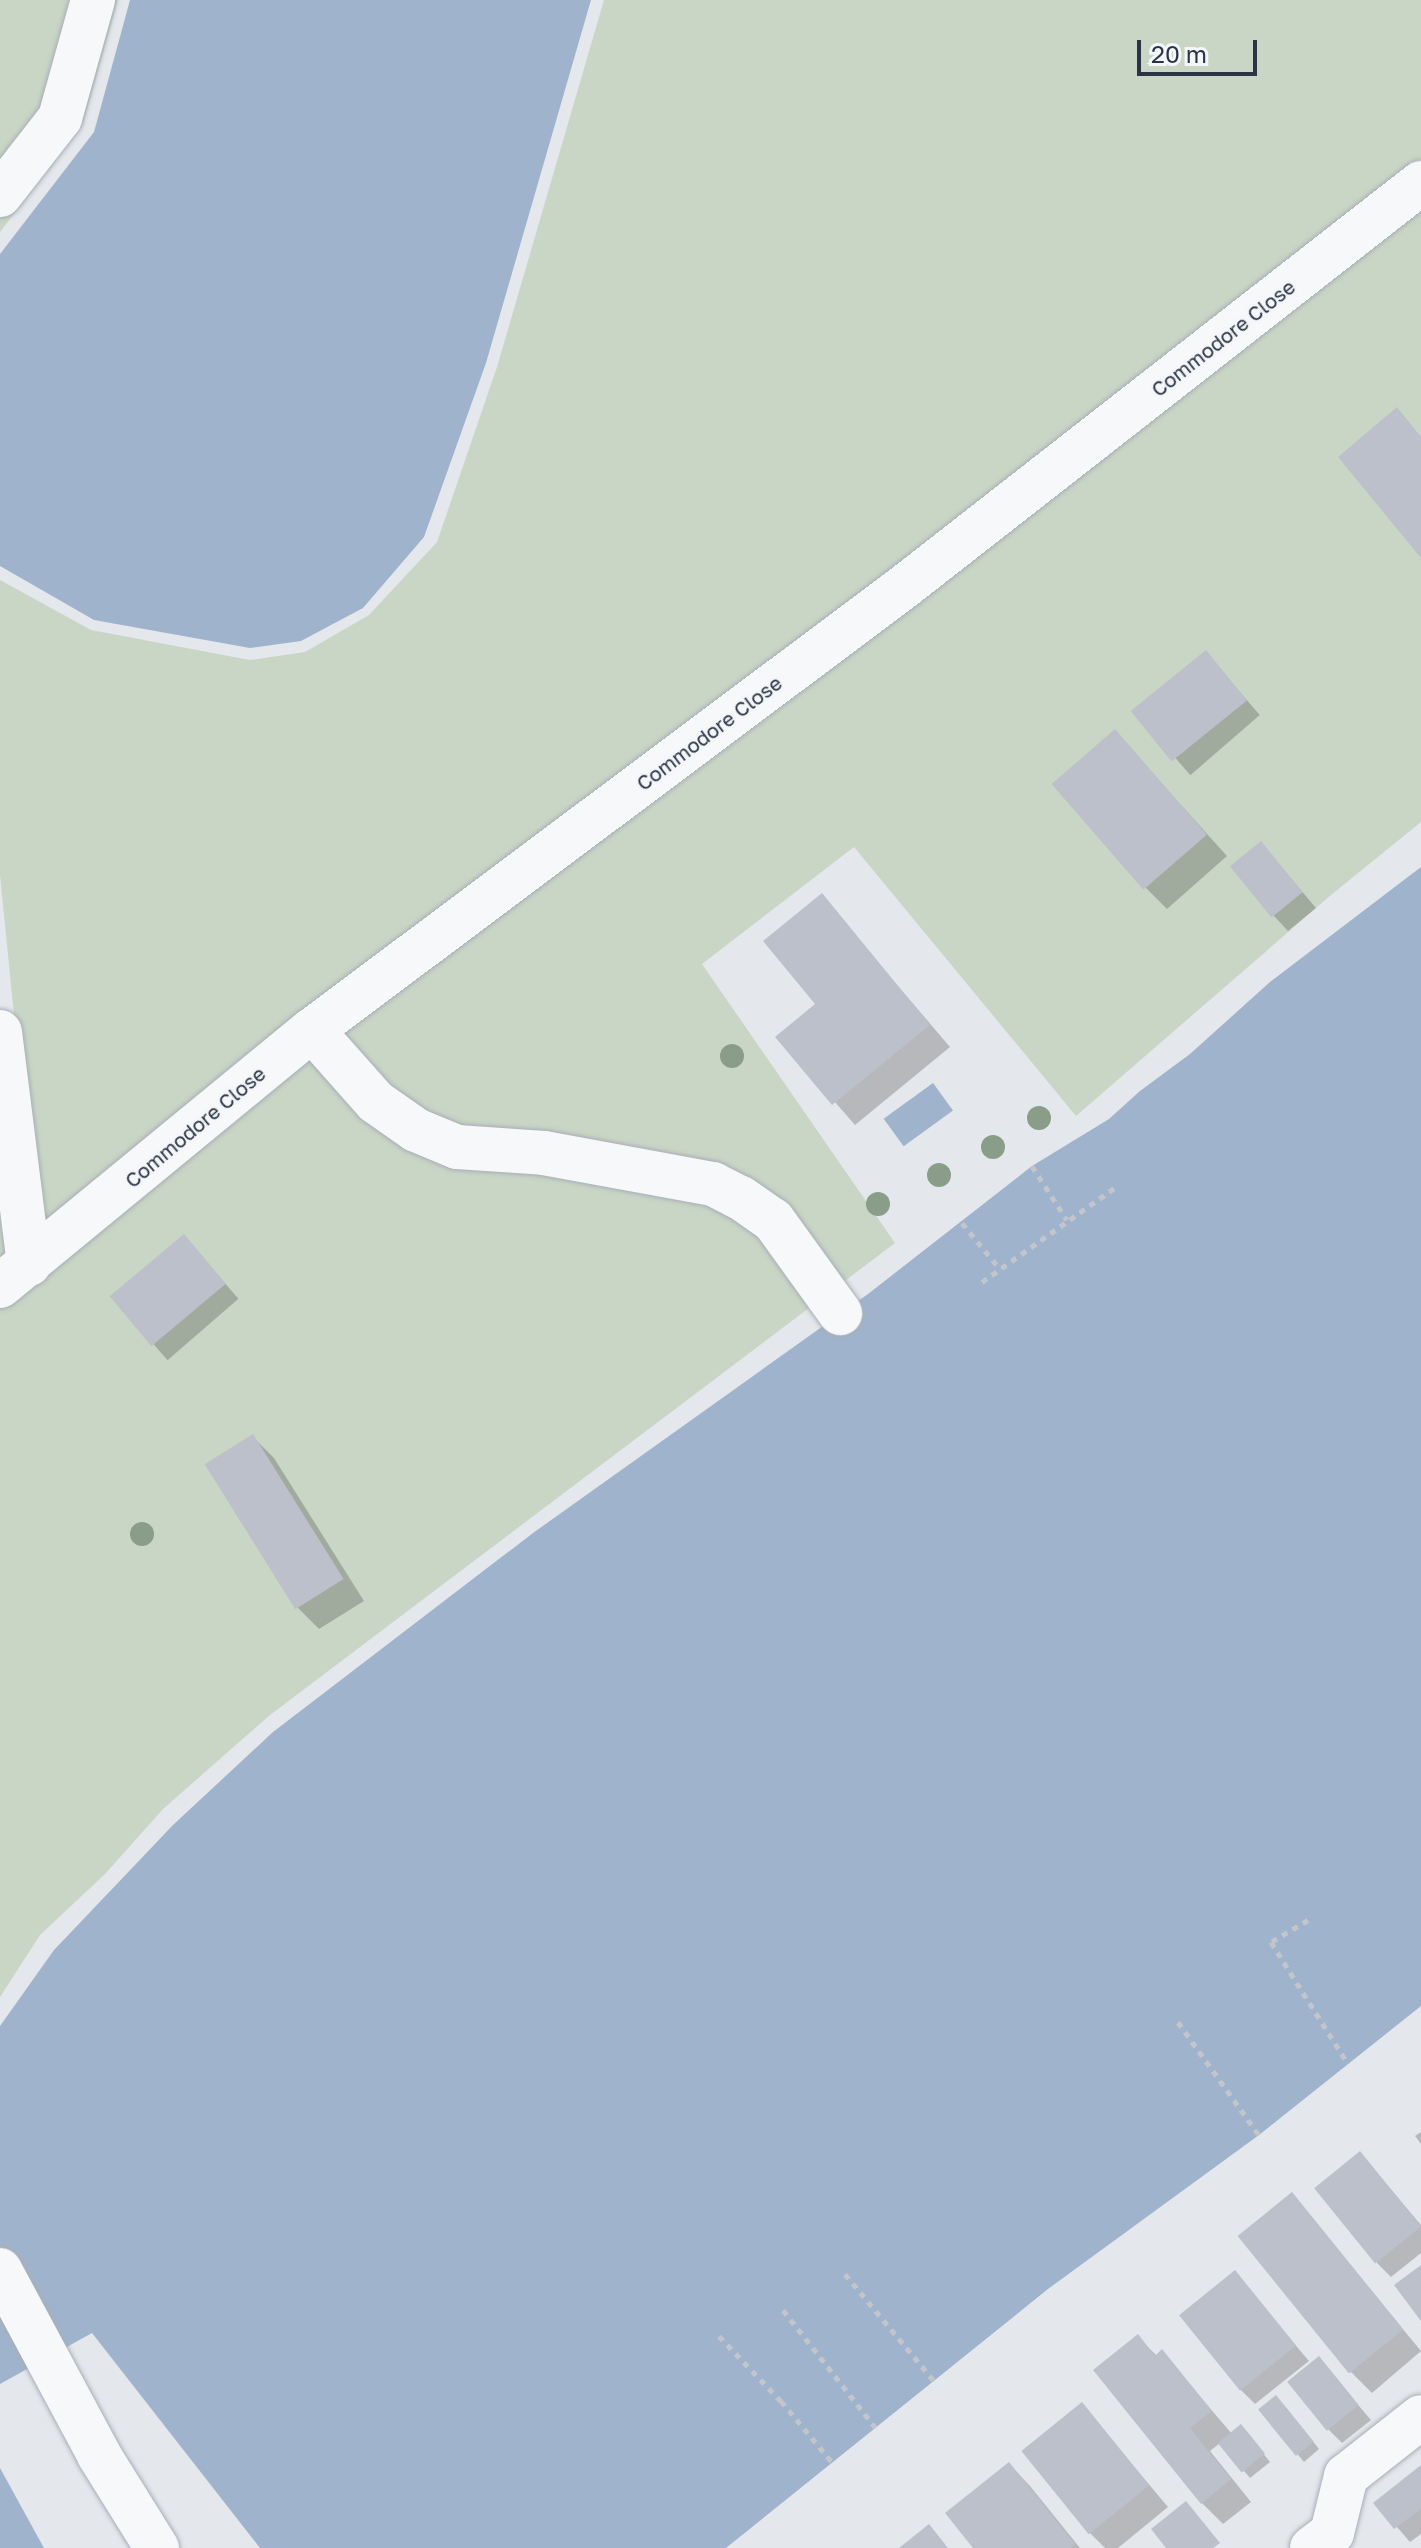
<!DOCTYPE html>
<style>
body{margin:0}
#map{position:relative;width:1421px;height:2548px;overflow:hidden;background:#e4e7ec;font-family:"Golos Text",sans-serif}
div>[style]{position:absolute}
.green>*{inset:0;background:#c9d6c5}
.water>*{inset:0;background:#9fb4cc;transform-origin:0 0}
.shadow>*{inset:0;background:#0003;transform-origin:0 0}
.building>*{inset:0;background:#bbc0ca;transform-origin:0 0}
.path>*{height:5px;margin-top:-2.5px;transform-origin:0;background:repeating-linear-gradient(90deg,#c2c5cb 0 6px,transparent 0 12px)}
.roads{filter:drop-shadow(0 0 2px #a9aeb7) drop-shadow(0 0 2px #a9aeb7)}
.minor>*{height:44px;margin:-22px;padding:0 22px;transform-origin:22px;border-radius:22px;background:#f7f8fa}
.trees>*{width:24px;height:24px;margin:-12px;border-radius:50%;background:#899d89}
span{translate:-50% -50%;white-space:nowrap;text-align:center;line-height:1.15;-webkit-text-stroke:6px #f4f6f9;paint-order:stroke}
.street-label{font-size:20px;color:#2b3445}
.scale{position:absolute;left:1137px;top:40px;width:120px;height:36px;box-sizing:border-box;border:4px solid #2b3445;border-top:0;padding-left:10px;font-size:24px;line-height:28px;white-space:nowrap;color:#2b3445;-webkit-text-stroke:6px #f4f6f9;paint-order:stroke}
</style>
<div id="map">
<div class="green">
<i style="clip-path:polygon(0 0,118px 0,83px 124px,0 232px)"></i>
<i style="clip-path:polygon(604px 0,1421px 0,1421px 822px,1331px 895px,1076px 1116px,854px 847px,702px 964px,895px 1243px,270px 1715px,163px 1809px,105px 1874px,40px 1935px,0 1997px,0 1141px,32px 1194px,0 875px,0 580px,91px 630px,250px 660px,305px 652px,369px 615px,437px 542px,497px 367px)"></i>
</div>
<div class="water">
<i style="clip-path:polygon(130px 0,591px 0,486px 363px,424px 537px,363px 608px,301px 641px,250px 648px,94px 620px,0 566px,0 254px,94px 132px)"></i>
<i style="clip-path:polygon(1421px 867px,1421px 2006px,1259px 2135px,1048px 2289px,726px 2548px,260px 2548px,92px 2333px,0 2384px,0 2026px,54px 1950px,173px 1825px,273px 1732px,533px 1533px,868px 1294px,1032px 1166px,1109px 1119px,1140px 1091px,1190px 1054px,1270px 982px)"></i>
<i style="left:933px;top:1083px;width:34px;height:61px;rotate:54deg"></i>
<i style="clip-path:polygon(0 2468px,44px 2548px,0 2548px)"></i>
</div>
<div class="shadow">
<i style="left:1206px;top:653px;width:82px;height:92px;rotate:49deg"></i>
<i style="clip-path:polygon(1115px 732px,1227px 856px,1167px 909px,1146px 888px)"></i>
<i style="clip-path:polygon(1261px 843px,1316px 908px,1288px 931px,1274px 916px)"></i>
<i style="clip-path:polygon(821px 896px,950px 1047px,855px 1125px,778px 1037px,818px 1004px)"></i>
<i style="left:184px;top:1236px;width:83px;height:94px;rotate:49deg"></i>
<i style="clip-path:polygon(252px 1436px,274px 1458px,364px 1601px,319px 1629px,298px 1608px)"></i>
<i style="clip-path:polygon(1421px 2132px,1421px 2144px,1415px 2136px)"></i>
<i style="clip-path:polygon(1360px 2153px,1421px 2225px,1421px 2253px,1391px 2277px,1377px 2263px)"></i>
<i style="clip-path:polygon(1292px 2195px,1421px 2351px,1372px 2393px,1351px 2372px)"></i>
<i style="clip-path:polygon(1234px 2273px,1309px 2361px,1255px 2404px,1241px 2390px)"></i>
<i style="clip-path:polygon(1138px 2337px,1157px 2356px,1162px 2352px,1232px 2434px,1247px 2433px,1270px 2462px,1250px 2478px,1220px 2443px,1210px 2451px,1251px 2502px,1223px 2524px,1202px 2503px)"></i>
<i style="clip-path:polygon(1319px 2359px,1371px 2420px,1342px 2443px,1328px 2429px)"></i>
<i style="clip-path:polygon(1283px 2404px,1319px 2449px,1304px 2462px,1261px 2410px)"></i>
<i style="clip-path:polygon(1082px 2405px,1168px 2507px,1118px 2548px,1105px 2548px,1089px 2532px)"></i>
<i style="clip-path:polygon(1009px 2464px,1030px 2486px,1080px 2548px,976px 2548px)"></i>
<i style="clip-path:polygon(1421px 2469px,1421px 2534px,1410px 2542px,1376px 2503px)"></i>
</div>
<div class="building">
<i style="clip-path:polygon(1397px 407px,1421px 437px,1421px 558px,1338px 457px)"></i>
<i style="left:1206px;top:650px;width:65px;height:97px;rotate:51deg"></i>
<i style="left:1115px;top:729px;width:140px;height:84px;rotate:49deg"></i>
<i style="left:1261px;top:841px;width:66px;height:40px;rotate:51deg"></i>
<i style="clip-path:polygon(822px 893px,930px 1025px,832px 1105px,775px 1037px,815px 1004px,763px 941px)"></i>
<i style="left:184px;top:1234px;width:65px;height:97px;rotate:50deg"></i>
<i style="left:253px;top:1434px;width:171px;height:57px;rotate:58deg"></i>
<i style="left:1360px;top:2151px;width:97px;height:59px;rotate:51deg"></i>
<i style="left:1292px;top:2192px;width:177px;height:70px;rotate:51deg"></i>
<i style="clip-path:polygon(1421px 2265px,1421px 2321px,1394px 2285px)"></i>
<i style="left:1235px;top:2270px;width:97px;height:72px;rotate:51deg"></i>
<i style="clip-path:polygon(1138px 2334px,1155px 2356px,1162px 2349px,1212px 2411px,1190px 2428px,1231px 2479px,1201px 2504px,1093px 2370px)"></i>
<i style="left:1319px;top:2356px;width:63px;height:41px;rotate:51deg"></i>
<i style="left:1276px;top:2395px;width:60px;height:23px;rotate:51deg"></i>
<i style="left:1082px;top:2402px;width:107px;height:78px;rotate:51deg"></i>
<i style="left:1241px;top:2424px;width:38px;height:30px;rotate:51deg"></i>
<i style="clip-path:polygon(1009px 2462px,1075px 2544px,1071px 2548px,973px 2548px,945px 2513px)"></i>
<i style="clip-path:polygon(1421px 2465px,1421px 2509px,1394px 2529px,1373px 2503px)"></i>
<i style="clip-path:polygon(1186px 2501px,1220px 2543px,1213px 2548px,1166px 2548px,1151px 2529px)"></i>
<i style="clip-path:polygon(929px 2524px,948px 2548px,899px 2548px)"></i>
</div>
<div class="path">
<i style="left:1032px;top:1166px;width:64px;rotate:57.1deg"></i>
<i style="left:962px;top:1223px;width:60px;rotate:50.4deg"></i>
<i style="left:982px;top:1282px;width:166px;rotate:-35.4deg"></i>
<i style="left:1308px;top:1920px;width:43px;rotate:149.3deg"></i>
<i style="left:1271px;top:1942px;width:144px;rotate:57.7deg"></i>
<i style="left:1178px;top:2022px;width:139px;rotate:54.4deg"></i>
<i style="left:845px;top:2274px;width:139px;rotate:50.2deg"></i>
<i style="left:783px;top:2310px;width:149px;rotate:51.8deg"></i>
<i style="left:719px;top:2336px;width:90px;rotate:46.4deg"></i>
<i style="left:781px;top:2401px;width:80px;rotate:50.1deg"></i>
</div>
<div class="roads">
<div class="minor">
<i style="left:0;top:195px;width:98px;rotate:-52.1deg"></i>
<i style="left:60px;top:118px;width:123px;rotate:-74.4deg"></i>
<i style="left:312px;top:1030px;width:96px;rotate:48.4deg"></i>
<i style="left:376px;top:1102px;width:49px;rotate:35deg"></i>
<i style="left:416px;top:1130px;width:44px;rotate:22.5deg"></i>
<i style="left:457px;top:1147px;width:87px;rotate:3.9deg"></i>
<i style="left:544px;top:1153px;width:172px;rotate:10.4deg"></i>
<i style="left:713px;top:1184px;width:31px;rotate:27deg"></i>
<i style="left:741px;top:1198px;width:39px;rotate:35deg"></i>
<i style="left:773px;top:1220px;width:115px;rotate:54.2deg"></i>
<i style="left:0;top:1032px;width:234px;rotate:82.9deg"></i>
<i style="left:0;top:1286px;width:404px;rotate:-39.4deg"></i>
<i style="left:312px;top:1030px;width:741px;rotate:-36.82deg"></i>
<i style="left:905px;top:586px;width:655px;rotate:-37.99deg"></i>
<i style="left:0;top:2270px;width:210px;rotate:61.8deg"></i>
<i style="left:99px;top:2455px;width:110px;rotate:58.1deg"></i>
<i style="left:1312px;top:2548px;width:25px;rotate:-37deg"></i>
<i style="left:1332px;top:2533px;width:59px;rotate:-76.2deg"></i>
<i style="left:1346px;top:2476px;width:95px;rotate:-38.2deg"></i>
</div>
</div>
<div class="trees">
<i style="left:732px;top:1056px"></i>
<i style="left:1039px;top:1118px"></i>
<i style="left:993px;top:1147px"></i>
<i style="left:939px;top:1175px"></i>
<i style="left:878px;top:1204px"></i>
<i style="left:142px;top:1534px"></i>
</div>
<div class="street-label">
<span style="left:1223px;top:338px;rotate:-38deg">Commodore Close</span>
<span style="left:709px;top:733px;rotate:-37deg">Commodore Close</span>
<span style="left:195px;top:1127px;rotate:-40deg">Commodore Close</span>
</div>
<div class="scale">20 m</div>
</div>
